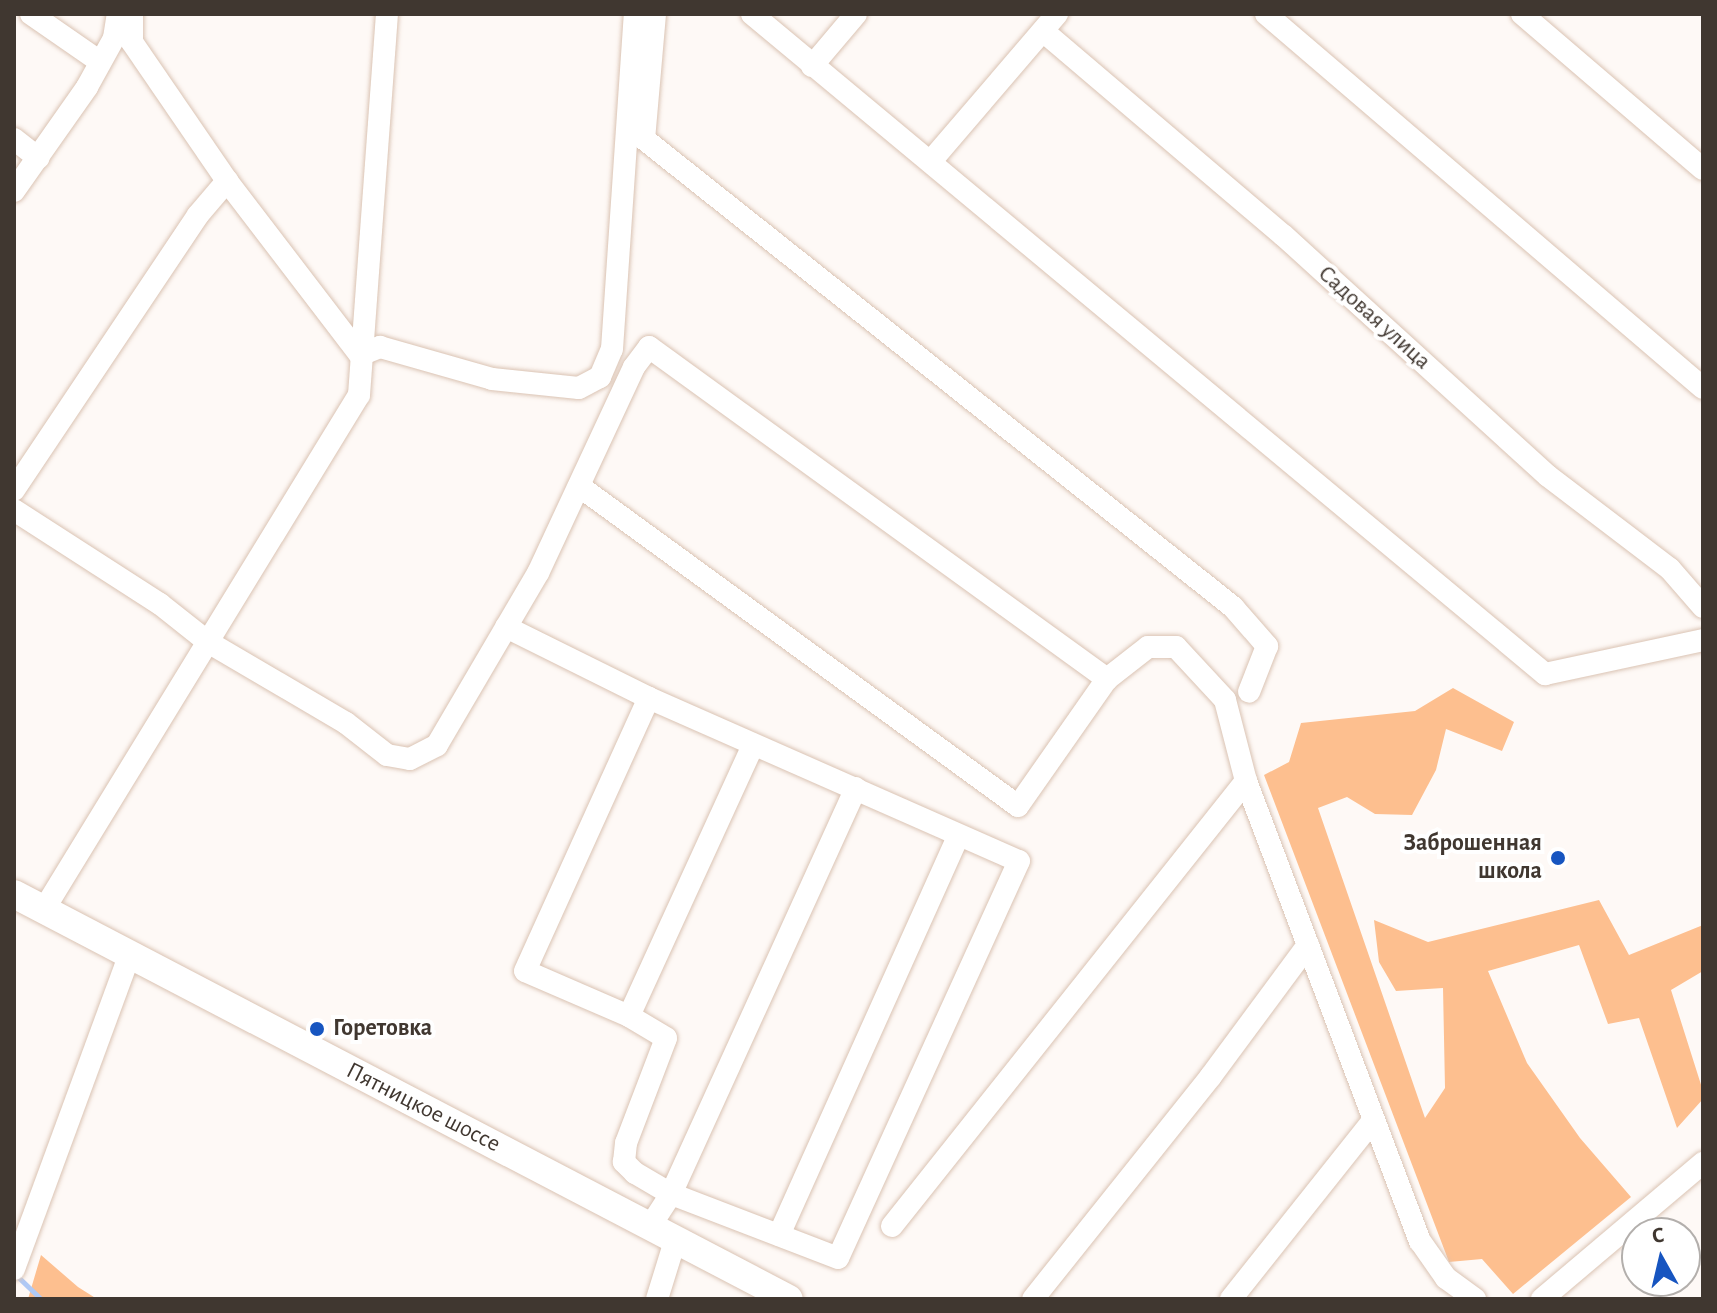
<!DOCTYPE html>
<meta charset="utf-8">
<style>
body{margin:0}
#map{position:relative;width:1717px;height:1313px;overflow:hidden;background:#fef9f6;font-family:"Alegreya Sans",sans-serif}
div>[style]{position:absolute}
.green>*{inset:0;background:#fdbf8f}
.stream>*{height:5px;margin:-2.5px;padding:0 2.5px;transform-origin:2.5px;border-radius:2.5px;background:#afc9f5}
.roads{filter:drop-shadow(0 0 2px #dac3b3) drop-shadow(0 0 2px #dac3b3)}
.minor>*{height:22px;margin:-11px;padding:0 11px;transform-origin:11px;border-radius:11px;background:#fff}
.major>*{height:28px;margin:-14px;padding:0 14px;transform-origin:14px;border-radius:14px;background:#fff}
.dots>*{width:22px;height:22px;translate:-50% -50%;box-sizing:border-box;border:4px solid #fff;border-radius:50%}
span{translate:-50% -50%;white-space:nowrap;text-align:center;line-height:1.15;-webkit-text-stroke:8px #fff;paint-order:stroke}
.street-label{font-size:24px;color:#403730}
.poi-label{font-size:24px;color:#403730;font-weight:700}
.right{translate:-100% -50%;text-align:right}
.left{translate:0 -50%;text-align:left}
.frame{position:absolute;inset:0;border:16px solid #403730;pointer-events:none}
.north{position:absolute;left:1621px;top:1217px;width:80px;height:80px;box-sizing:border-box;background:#fff;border:2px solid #b3afac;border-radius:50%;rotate:352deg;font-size:22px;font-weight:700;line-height:32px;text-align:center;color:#403730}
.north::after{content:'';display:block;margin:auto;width:28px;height:36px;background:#1755c0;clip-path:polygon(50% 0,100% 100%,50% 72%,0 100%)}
</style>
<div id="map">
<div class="green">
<i style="clip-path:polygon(1453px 688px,1514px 722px,1502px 751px,1446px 729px,1436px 770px,1412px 815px,1375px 814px,1347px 797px,1318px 808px,1425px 1118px,1445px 1088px,1443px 988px,1396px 991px,1379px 962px,1374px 920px,1428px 942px,1599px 900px,1629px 955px,1703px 925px,1703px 971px,1671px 990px,1703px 1091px,1703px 1099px,1677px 1128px,1639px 1018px,1608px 1024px,1579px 945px,1488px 971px,1527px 1063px,1580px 1138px,1631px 1197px,1513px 1294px,1482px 1259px,1449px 1262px,1264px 775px,1289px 762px,1301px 723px,1415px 711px)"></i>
<i style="clip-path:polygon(41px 1255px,78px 1287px,97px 1299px,28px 1299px)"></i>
</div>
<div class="stream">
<i style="left:15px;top:1274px;width:36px;rotate:44deg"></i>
</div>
<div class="roads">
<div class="minor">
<i style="left:31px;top:14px;width:83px;rotate:34.7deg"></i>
<i style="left:132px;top:14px;width:28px;rotate:90deg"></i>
<i style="left:132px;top:42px;width:168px;rotate:55.6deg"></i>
<i style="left:227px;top:181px;width:219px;rotate:52.6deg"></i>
<i style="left:360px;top:355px;width:22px;rotate:-22deg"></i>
<i style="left:380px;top:347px;width:116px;rotate:15.9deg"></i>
<i style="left:492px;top:379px;width:87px;rotate:5.9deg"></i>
<i style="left:579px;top:388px;width:24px;rotate:-28deg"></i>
<i style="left:600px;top:377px;width:30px;rotate:-67deg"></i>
<i style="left:612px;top:349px;width:336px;rotate:-86.1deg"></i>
<i style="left:655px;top:14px;width:125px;rotate:95deg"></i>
<i style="left:644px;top:139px;width:752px;rotate:38.47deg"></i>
<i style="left:1233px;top:607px;width:52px;rotate:48.9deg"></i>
<i style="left:1267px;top:646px;width:49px;rotate:111.4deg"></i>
<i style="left:752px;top:14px;width:1032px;rotate:39.77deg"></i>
<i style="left:1545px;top:674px;width:162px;rotate:-12.1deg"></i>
<i style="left:1266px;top:14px;width:575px;rotate:40.56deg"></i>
<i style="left:1522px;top:14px;width:238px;rotate:40.6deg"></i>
<i style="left:1043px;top:31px;width:315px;rotate:40.4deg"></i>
<i style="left:1283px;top:235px;width:358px;rotate:42.3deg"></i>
<i style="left:1548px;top:476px;width:153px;rotate:37.3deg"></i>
<i style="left:1670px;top:569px;width:50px;rotate:49deg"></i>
<i style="left:812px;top:66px;width:68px;rotate:-49.8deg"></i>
<i style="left:14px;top:139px;width:31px;rotate:38deg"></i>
<i style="left:931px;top:161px;width:194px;rotate:-49.4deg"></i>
<i style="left:14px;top:191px;width:127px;rotate:-54.9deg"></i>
<i style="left:87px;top:87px;width:56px;rotate:-61.1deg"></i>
<i style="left:114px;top:38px;width:24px;rotate:-81deg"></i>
<i style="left:579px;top:486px;width:543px;rotate:36.09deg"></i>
<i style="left:1018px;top:806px;width:155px;rotate:-55deg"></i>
<i style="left:1107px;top:679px;width:52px;rotate:-38deg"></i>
<i style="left:1148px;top:647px;width:28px"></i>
<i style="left:1176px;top:647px;width:72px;rotate:47.2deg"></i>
<i style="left:1225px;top:700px;width:84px;rotate:75.5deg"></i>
<i style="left:1246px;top:781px;width:492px;rotate:69.3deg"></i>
<i style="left:1420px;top:1241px;width:45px;rotate:54.9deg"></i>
<i style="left:1446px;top:1278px;width:36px;rotate:36deg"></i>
<i style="left:14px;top:490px;width:331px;rotate:-56.2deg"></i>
<i style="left:198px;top:215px;width:45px;rotate:-49.5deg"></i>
<i style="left:14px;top:510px;width:174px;rotate:32.8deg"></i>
<i style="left:160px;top:604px;width:61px;rotate:38.4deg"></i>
<i style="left:208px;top:642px;width:160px;rotate:30.4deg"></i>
<i style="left:346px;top:723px;width:52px;rotate:38deg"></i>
<i style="left:387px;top:755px;width:23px;rotate:10deg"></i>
<i style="left:410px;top:759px;width:30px;rotate:-27deg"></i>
<i style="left:437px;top:745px;width:199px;rotate:-59.6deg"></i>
<i style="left:538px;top:573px;width:227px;rotate:-65deg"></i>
<i style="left:634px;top:367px;width:25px;rotate:-53deg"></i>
<i style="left:649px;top:347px;width:566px;rotate:35.94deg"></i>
<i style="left:506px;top:627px;width:160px;rotate:26.4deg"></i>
<i style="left:649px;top:698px;width:404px;rotate:23.8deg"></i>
<i style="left:1019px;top:861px;width:436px;rotate:114.5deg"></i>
<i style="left:838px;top:1258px;width:179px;rotate:-159deg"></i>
<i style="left:671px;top:1194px;width:42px;rotate:-149.7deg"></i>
<i style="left:635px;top:1173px;width:16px;rotate:-135deg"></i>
<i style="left:624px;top:1162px;width:19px;rotate:-84deg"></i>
<i style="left:626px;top:1143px;width:112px;rotate:-69.1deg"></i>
<i style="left:666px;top:1038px;width:43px;rotate:-149.3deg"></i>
<i style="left:629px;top:1016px;width:113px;rotate:-156.6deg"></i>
<i style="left:525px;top:971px;width:300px;rotate:-65.6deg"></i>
<i style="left:43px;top:911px;width:605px;rotate:-58.52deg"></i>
<i style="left:359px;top:395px;width:382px;rotate:-85.8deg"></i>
<i style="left:629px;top:1016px;width:298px;rotate:-65.4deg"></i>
<i style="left:892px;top:1226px;width:569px;rotate:-51.5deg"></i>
<i style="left:649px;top:1228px;width:40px;rotate:-57.1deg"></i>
<i style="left:671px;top:1194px;width:446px;rotate:-65.5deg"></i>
<i style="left:779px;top:1235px;width:436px;rotate:-65.8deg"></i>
<i style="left:14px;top:1269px;width:333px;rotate:-69.8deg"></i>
<i style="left:657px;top:1299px;width:61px;rotate:-72.8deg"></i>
<i style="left:1033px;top:1299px;width:285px;rotate:-51.4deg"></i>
<i style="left:1211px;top:1076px;width:163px;rotate:-53.5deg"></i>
<i style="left:1231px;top:1299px;width:226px;rotate:-51.5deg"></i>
<i style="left:1542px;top:1299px;width:211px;rotate:-40.2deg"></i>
</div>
<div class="major">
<i style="left:14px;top:894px;width:874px;rotate:27.59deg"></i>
</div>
</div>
<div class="dots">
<i style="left:1558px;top:858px;background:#1755c0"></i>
<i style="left:317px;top:1029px;background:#1755c0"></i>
</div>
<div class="street-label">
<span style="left:1374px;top:318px;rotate:42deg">Садовая улица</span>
<span style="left:423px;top:1108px;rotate:27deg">Пятницкое шоссе</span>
</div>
<div class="poi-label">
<span class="right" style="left:1542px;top:858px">Заброшенная<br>школа</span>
<span class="left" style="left:333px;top:1029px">Горетовка</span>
</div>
<div class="frame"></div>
<div class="north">С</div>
</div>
